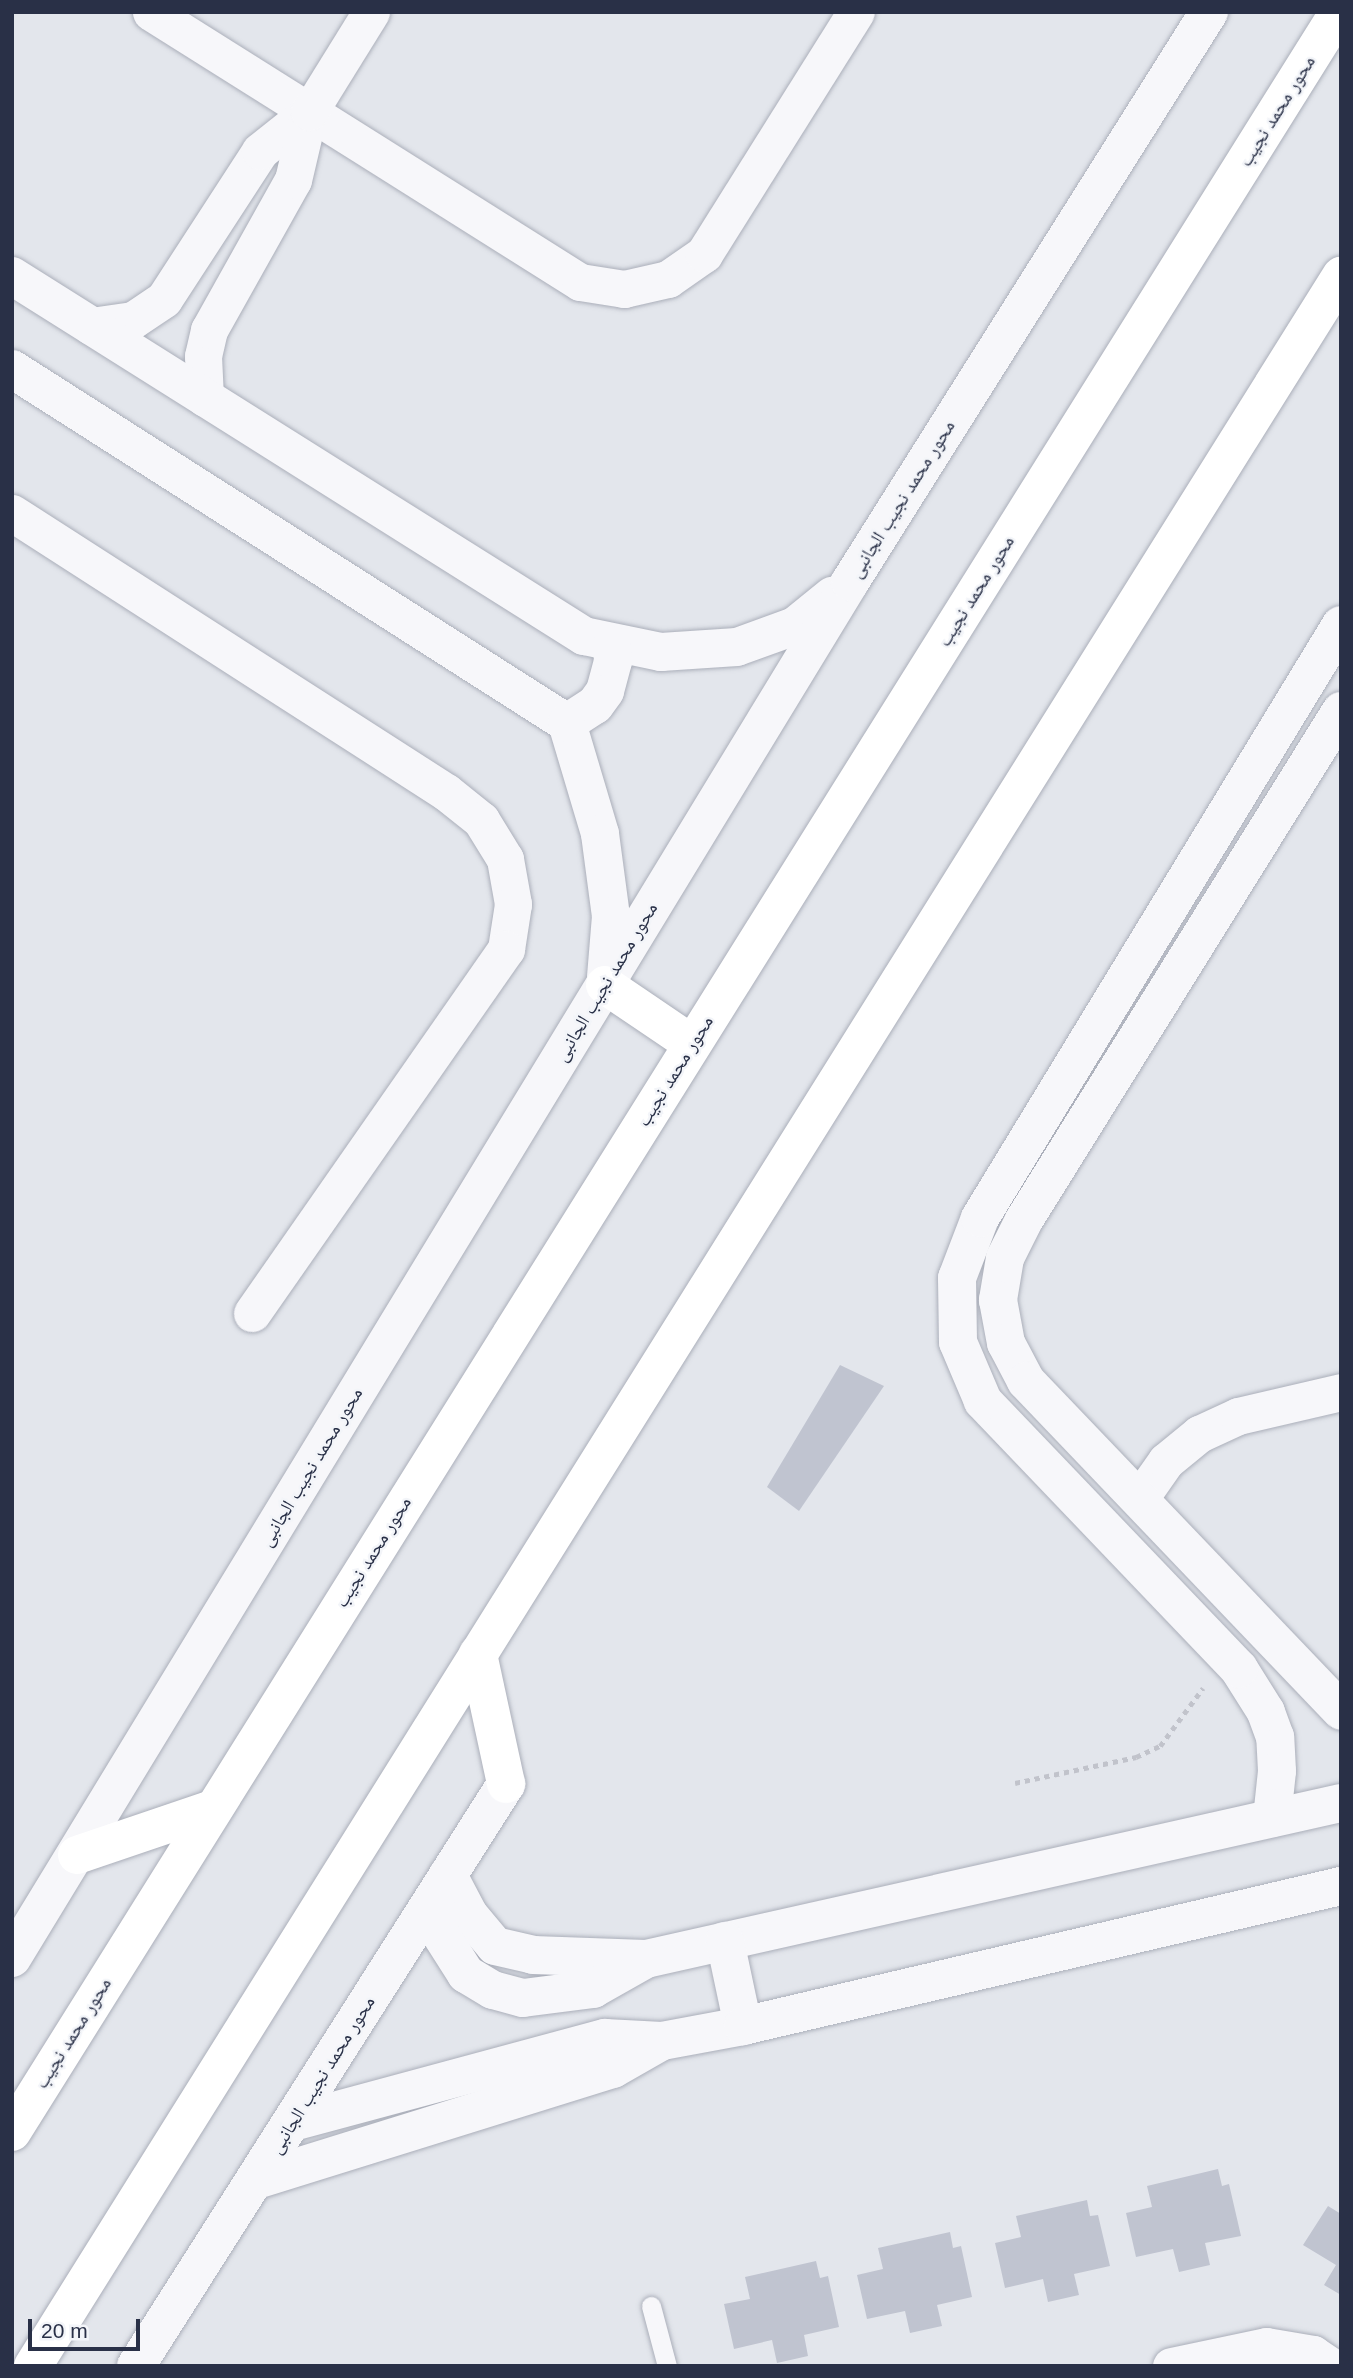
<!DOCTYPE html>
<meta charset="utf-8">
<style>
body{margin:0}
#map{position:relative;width:1353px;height:2378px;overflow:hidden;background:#e3e6ec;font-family:Arial,"Noto Naskh Arabic",sans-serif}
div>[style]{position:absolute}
.building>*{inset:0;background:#c0c4d0}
.path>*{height:4.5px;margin-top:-2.25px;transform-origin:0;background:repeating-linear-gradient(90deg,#c1c3cb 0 5px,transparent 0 10px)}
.roads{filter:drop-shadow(0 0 2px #abafba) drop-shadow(0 0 2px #abafba)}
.service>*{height:19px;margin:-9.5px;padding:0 9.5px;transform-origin:9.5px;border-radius:9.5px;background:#f7f7fa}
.minor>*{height:37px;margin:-18.5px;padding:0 18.5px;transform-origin:18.5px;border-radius:18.5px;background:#f7f7fa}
.tertiary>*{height:38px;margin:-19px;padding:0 19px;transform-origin:19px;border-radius:19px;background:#f7f7fa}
.primary>*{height:38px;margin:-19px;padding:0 19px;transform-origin:19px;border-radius:19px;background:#fff}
span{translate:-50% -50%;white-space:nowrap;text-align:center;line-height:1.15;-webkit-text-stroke:5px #f3f5f9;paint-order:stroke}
.street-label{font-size:19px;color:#293047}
.frame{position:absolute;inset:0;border:14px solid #293047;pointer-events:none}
.scale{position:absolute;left:28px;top:2319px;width:112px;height:32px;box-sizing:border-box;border:4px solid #293047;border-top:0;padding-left:9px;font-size:21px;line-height:24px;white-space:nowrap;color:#293047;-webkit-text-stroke:5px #f3f5f9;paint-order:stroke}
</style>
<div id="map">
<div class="building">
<i style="clip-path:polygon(840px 1365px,884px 1386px,799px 1511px,767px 1487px)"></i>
<i style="clip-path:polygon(1218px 2169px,1222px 2186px,1229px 2184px,1241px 2236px,1205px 2243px,1210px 2265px,1179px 2272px,1173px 2249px,1136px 2257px,1126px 2213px,1152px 2207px,1147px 2186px)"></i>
<i style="clip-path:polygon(1087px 2200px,1090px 2216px,1098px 2215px,1110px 2266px,1074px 2274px,1079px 2295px,1048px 2302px,1043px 2279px,1005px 2288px,995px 2243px,1021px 2237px,1016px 2216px)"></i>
<i style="clip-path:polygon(1328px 2206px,1341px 2214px,1341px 2295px,1324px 2285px,1336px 2265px,1303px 2245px)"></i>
<i style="clip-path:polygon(950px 2232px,953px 2248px,961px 2246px,972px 2297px,937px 2305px,942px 2326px,910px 2333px,905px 2311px,867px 2319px,857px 2275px,883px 2269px,878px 2248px)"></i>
<i style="clip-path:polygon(816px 2261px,820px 2278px,828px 2276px,839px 2327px,804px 2335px,808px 2356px,777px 2363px,772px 2340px,734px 2349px,724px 2304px,750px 2299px,745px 2277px)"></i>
</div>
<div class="path">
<i style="left:1015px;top:1783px;width:124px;rotate:-12.1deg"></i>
<i style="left:1136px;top:1757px;width:26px;rotate:-25deg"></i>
<i style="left:1160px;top:1746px;width:72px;rotate:-53.4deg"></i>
</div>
<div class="roads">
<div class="service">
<i style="left:651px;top:2306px;width:62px;rotate:75.1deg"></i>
</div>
<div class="minor">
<i style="left:151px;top:12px;width:507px;rotate:32.19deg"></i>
<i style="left:580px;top:282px;width:45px;rotate:9deg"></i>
<i style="left:624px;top:289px;width:45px;rotate:-12.8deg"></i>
<i style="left:668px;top:279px;width:44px;rotate:-34.8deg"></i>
<i style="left:704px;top:254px;width:286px;rotate:-57.9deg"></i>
<i style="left:91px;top:326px;width:42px;rotate:-8.1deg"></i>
<i style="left:133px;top:320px;width:37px;rotate:-34deg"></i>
<i style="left:164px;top:299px;width:176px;rotate:-57deg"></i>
<i style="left:260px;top:151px;width:63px;rotate:-38.5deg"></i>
<i style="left:205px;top:398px;width:42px;rotate:-92.7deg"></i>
<i style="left:203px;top:356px;width:27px;rotate:-77deg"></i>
<i style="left:209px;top:330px;width:172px;rotate:-60.8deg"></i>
<i style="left:293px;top:180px;width:70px;rotate:-76.8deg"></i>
<i style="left:309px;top:112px;width:118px;rotate:-58.2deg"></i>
<i style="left:12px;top:513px;width:516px;rotate:32.74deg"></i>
<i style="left:446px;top:792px;width:45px;rotate:38.7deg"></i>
<i style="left:481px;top:820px;width:46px;rotate:58.4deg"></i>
<i style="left:505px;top:859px;width:46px;rotate:79.9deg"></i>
<i style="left:513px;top:904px;width:46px;rotate:98.8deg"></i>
<i style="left:506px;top:949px;width:444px;rotate:124.9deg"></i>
<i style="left:1140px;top:1498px;width:45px;rotate:-54.9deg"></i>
<i style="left:1166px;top:1461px;width:43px;rotate:-39.3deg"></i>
<i style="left:1199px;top:1434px;width:43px;rotate:-24.8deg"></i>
<i style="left:1238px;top:1416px;width:106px;rotate:-13.1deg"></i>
<i style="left:1171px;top:2366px;width:97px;rotate:-11.9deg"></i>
<i style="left:1266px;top:2346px;width:48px;rotate:9.7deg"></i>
<i style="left:1313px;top:2354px;width:22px;rotate:34deg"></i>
</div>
<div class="tertiary">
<i style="left:12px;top:276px;width:676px;rotate:32.19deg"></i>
<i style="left:584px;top:636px;width:79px;rotate:11.7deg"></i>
<i style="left:661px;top:652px;width:76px;rotate:-3.8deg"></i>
<i style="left:737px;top:647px;width:62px;rotate:-19.9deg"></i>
<i style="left:795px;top:626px;width:48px;rotate:-39deg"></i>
<i style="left:12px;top:369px;width:658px;rotate:32.53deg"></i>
<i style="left:567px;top:723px;width:116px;rotate:73.4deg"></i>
<i style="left:600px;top:834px;width:83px;rotate:82.4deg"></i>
<i style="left:611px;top:916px;width:61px;rotate:94.7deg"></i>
<i style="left:1341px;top:711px;width:600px;rotate:121.91deg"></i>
<i style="left:1024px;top:1220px;width:42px;rotate:116.6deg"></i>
<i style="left:1005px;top:1258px;width:43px;rotate:99.5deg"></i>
<i style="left:998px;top:1300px;width:44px;rotate:79.5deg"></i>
<i style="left:1006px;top:1343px;width:43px;rotate:62.2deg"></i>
<i style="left:1026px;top:1381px;width:456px;rotate:46.3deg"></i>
<i style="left:567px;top:723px;width:33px;rotate:-33deg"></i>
<i style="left:595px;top:705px;width:17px;rotate:-54deg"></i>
<i style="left:605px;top:691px;width:31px;rotate:-75deg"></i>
<i style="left:613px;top:661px;width:16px;rotate:-94deg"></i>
<i style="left:1272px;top:1818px;width:47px;rotate:-83.9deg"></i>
<i style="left:1277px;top:1771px;width:34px;rotate:-93deg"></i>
<i style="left:1275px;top:1737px;width:27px;rotate:-110deg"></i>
<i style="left:1266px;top:1712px;width:51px;rotate:-122.1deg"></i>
<i style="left:1239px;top:1669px;width:371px;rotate:-133.7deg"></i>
<i style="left:983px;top:1401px;width:64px;rotate:-113deg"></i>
<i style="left:958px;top:1342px;width:64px;rotate:-90.9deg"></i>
<i style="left:957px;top:1278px;width:64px;rotate:-69deg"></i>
<i style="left:980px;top:1218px;width:694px;rotate:-58.67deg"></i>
<i style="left:448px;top:1875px;width:45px;rotate:62.3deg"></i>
<i style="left:469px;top:1915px;width:40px;rotate:50deg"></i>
<i style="left:495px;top:1946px;width:39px;rotate:13deg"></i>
<i style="left:533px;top:1955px;width:113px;rotate:2deg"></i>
<i style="left:646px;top:1959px;width:712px;rotate:-12.65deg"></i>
<i style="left:426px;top:1911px;width:75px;rotate:57.6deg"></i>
<i style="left:466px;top:1974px;width:31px;rotate:31deg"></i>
<i style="left:493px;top:1990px;width:31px;rotate:15deg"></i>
<i style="left:523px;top:1998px;width:71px;rotate:-7.3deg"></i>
<i style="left:593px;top:1989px;width:61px;rotate:-29.5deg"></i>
<i style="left:725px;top:1941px;width:87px;rotate:78deg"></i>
<i style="left:12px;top:1958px;width:1611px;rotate:-58.66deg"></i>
<i style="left:850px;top:582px;width:674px;rotate:-57.8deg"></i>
<i style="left:293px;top:2122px;width:323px;rotate:-15.1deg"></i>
<i style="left:605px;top:2038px;width:57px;rotate:3deg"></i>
<i style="left:662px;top:2041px;width:82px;rotate:-10.5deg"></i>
<i style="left:743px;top:2026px;width:614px;rotate:-13.18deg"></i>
<i style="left:256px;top:2180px;width:374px;rotate:-17.3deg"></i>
<i style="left:613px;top:2069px;width:56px;rotate:-29.7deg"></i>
<i style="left:136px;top:2366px;width:690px;rotate:-57.55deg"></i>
</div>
<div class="primary">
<i style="left:605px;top:985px;width:105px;rotate:34.1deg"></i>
<i style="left:478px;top:1654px;width:133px;rotate:77.8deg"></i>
<i style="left:77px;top:1855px;width:143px;rotate:-18.8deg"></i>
<i style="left:12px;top:2132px;width:2501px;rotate:-57.96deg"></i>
<i style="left:33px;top:2366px;width:2466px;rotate:-57.96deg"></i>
</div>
</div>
<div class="street-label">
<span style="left:1277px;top:111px;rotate:-58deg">محور محمد نجيب</span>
<span style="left:902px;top:499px;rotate:-58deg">محور محمد نجيب الجانبى</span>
<span style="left:976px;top:591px;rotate:-58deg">محور محمد نجيب</span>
<span style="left:606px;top:982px;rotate:-59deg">محور محمد نجيب الجانبى</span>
<span style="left:675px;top:1071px;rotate:-58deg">محور محمد نجيب</span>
<span style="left:311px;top:1467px;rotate:-59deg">محور محمد نجيب الجانبى</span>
<span style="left:373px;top:1552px;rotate:-58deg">محور محمد نجيب</span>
<span style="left:73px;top:2033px;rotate:-58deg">محور محمد نجيب</span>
<span style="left:322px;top:2075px;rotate:-58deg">محور محمد نجيب الجانبى</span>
</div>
<div class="frame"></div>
<div class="scale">20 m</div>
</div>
